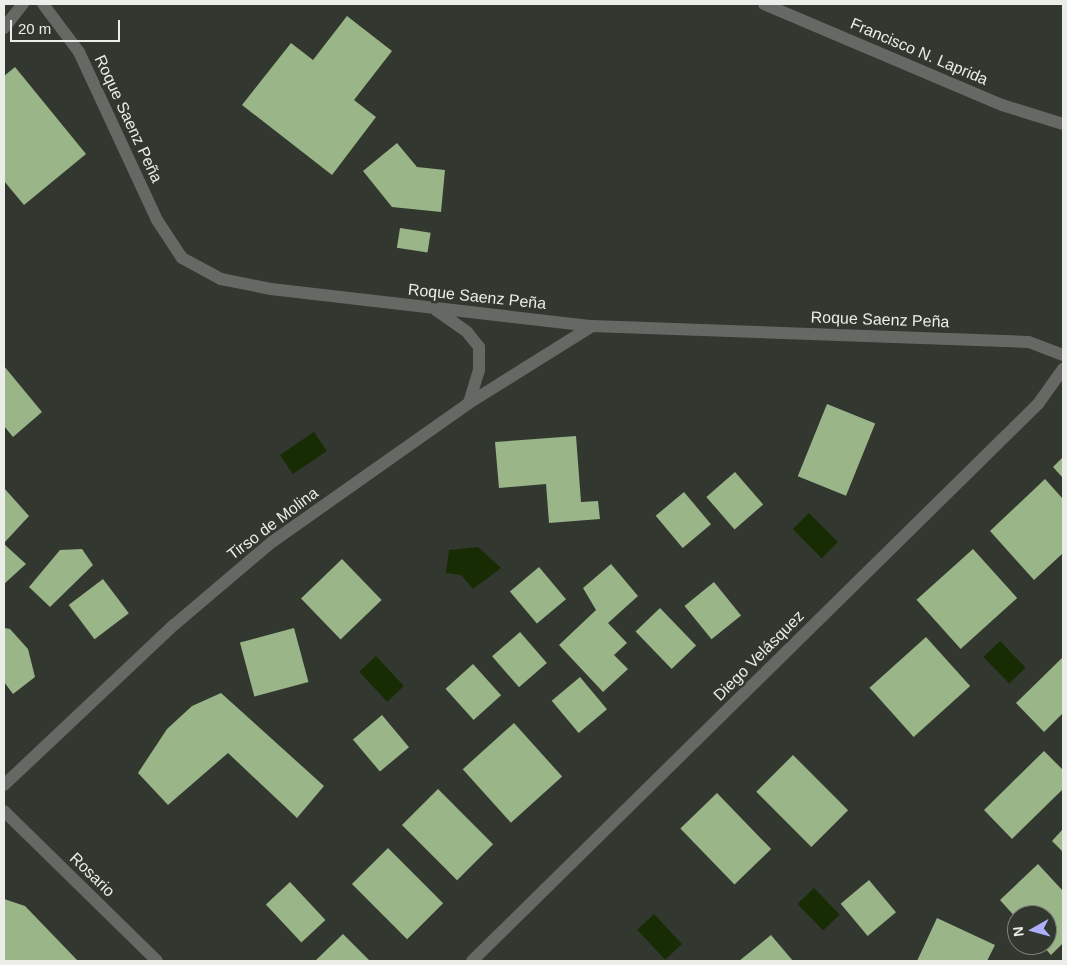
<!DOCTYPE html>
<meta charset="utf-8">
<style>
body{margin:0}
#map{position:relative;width:1067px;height:965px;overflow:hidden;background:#32372f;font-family:Helvetica,sans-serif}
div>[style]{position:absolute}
.water>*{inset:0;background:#182c04;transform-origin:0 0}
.building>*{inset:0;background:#9ab588;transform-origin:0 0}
.street>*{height:12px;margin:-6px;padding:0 6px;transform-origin:6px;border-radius:6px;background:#666864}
span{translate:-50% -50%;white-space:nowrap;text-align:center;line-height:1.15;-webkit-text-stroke:5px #32372f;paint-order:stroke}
.street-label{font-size:16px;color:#eaede8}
.frame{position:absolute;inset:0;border:5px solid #eaede8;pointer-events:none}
.north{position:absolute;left:1007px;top:905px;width:50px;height:50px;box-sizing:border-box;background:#32372f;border:1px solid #7c8079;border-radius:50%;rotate:263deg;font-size:14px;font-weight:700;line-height:20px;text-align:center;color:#eaede8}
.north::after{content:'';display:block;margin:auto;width:18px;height:22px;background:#adaffb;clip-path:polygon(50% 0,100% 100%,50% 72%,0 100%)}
.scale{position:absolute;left:10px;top:20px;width:110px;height:22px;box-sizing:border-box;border:2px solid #eaede8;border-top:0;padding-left:6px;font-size:15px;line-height:18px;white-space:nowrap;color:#eaede8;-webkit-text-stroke:4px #32372f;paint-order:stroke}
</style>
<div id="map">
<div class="water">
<i style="left:314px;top:432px;width:23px;height:41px;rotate:56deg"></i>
<i style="left:809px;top:513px;width:41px;height:23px;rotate:45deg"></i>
<i style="clip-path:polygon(478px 547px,501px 568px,473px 589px,461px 575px,446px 573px,449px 550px)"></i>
<i style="left:1000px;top:641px;width:37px;height:23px;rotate:46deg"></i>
<i style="left:376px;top:656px;width:41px;height:23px;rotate:47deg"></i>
<i style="left:814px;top:888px;width:37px;height:23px;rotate:46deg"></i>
<i style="left:654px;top:914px;width:41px;height:23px;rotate:47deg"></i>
</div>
<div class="building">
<i style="clip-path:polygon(347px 16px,392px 51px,354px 100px,376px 117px,332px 175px,242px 105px,291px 43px,313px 60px)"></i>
<i style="clip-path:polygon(15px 67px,86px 154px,24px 205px,4px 181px,4px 76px)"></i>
<i style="clip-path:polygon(397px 143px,417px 167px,445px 170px,441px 212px,392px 207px,363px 171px)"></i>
<i style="left:400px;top:228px;width:31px;height:20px;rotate:9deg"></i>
<i style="clip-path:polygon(4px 366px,42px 412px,13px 437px,4px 426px)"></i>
<i style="left:827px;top:404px;width:52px;height:78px;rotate:22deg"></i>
<i style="clip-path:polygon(576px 436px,581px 502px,598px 501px,600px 519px,549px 523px,546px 484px,499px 488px,495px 442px)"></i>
<i style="clip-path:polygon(1063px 457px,1063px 478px,1053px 467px)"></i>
<i style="left:735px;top:472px;width:43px;height:38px;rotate:49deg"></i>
<i style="clip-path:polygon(1045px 479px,1063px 499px,1063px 553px,1034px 580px,990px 531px)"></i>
<i style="clip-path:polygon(4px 488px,29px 516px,4px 543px)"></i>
<i style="left:684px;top:492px;width:42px;height:37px;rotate:50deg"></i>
<i style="clip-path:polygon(4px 544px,26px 564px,4px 584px)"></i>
<i style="clip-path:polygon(82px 549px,93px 565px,50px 607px,29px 587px,60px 550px)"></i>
<i style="left:973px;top:549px;width:66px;height:76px;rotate:48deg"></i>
<i style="left:342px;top:559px;width:57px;height:57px;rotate:46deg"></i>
<i style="clip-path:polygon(611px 564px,638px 596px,608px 623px,627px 643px,614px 655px,628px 669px,603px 692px,559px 645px,596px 610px,583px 588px)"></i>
<i style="left:539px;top:567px;width:42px;height:38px;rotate:50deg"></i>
<i style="left:103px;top:579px;width:43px;height:43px;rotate:53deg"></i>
<i style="left:714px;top:582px;width:43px;height:38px;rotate:51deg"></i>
<i style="left:660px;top:608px;width:52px;height:34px;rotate:46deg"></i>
<i style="clip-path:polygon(4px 628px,10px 629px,28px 649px,35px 677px,13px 694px,4px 682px)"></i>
<i style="left:294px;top:628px;width:56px;height:56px;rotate:75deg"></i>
<i style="left:520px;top:632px;width:41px;height:37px;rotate:49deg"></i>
<i style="left:926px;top:637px;width:66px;height:76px;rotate:48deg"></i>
<i style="clip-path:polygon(1063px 657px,1063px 713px,1044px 732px,1016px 703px)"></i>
<i style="left:473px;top:664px;width:42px;height:37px;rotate:48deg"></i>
<i style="left:580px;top:677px;width:42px;height:37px;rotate:50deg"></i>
<i style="clip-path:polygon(221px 693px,324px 786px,297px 818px,228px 753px,168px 805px,138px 773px,167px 729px,192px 706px)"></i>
<i style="left:382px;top:715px;width:42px;height:38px;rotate:50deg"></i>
<i style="left:514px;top:723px;width:72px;height:69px;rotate:48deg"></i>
<i style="clip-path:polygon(1044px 751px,1063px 770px,1063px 789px,1012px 839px,984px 810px)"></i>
<i style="left:793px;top:755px;width:78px;height:52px;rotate:45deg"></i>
<i style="left:438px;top:789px;width:78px;height:51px;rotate:45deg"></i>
<i style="left:717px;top:793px;width:78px;height:51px;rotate:46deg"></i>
<i style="clip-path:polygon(1063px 829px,1063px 852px,1052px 841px)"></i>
<i style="left:388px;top:848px;width:78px;height:51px;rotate:45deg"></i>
<i style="clip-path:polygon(1038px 864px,1063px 891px,1063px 943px,1051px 955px,1042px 945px,1047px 945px,1047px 915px,1017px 915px,1017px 919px,1000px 900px)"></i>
<i style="left:869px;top:880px;width:42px;height:37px;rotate:50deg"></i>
<i style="left:290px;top:882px;width:52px;height:33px;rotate:47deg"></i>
<i style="clip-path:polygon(4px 899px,25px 906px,78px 961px,4px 961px)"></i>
<i style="clip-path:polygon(937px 918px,995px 945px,987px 961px,917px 961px)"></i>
<i style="clip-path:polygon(343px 934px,370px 961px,315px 961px)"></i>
<i style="clip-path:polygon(771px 935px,793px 961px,739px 961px)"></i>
</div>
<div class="street">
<i style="left:43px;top:4px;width:60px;rotate:53.1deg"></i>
<i style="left:79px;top:52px;width:185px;rotate:65.1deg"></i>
<i style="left:157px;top:220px;width:45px;rotate:56.7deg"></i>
<i style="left:182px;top:258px;width:44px;rotate:28.3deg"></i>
<i style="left:221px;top:279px;width:51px;rotate:11.3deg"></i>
<i style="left:271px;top:289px;width:323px;rotate:6.6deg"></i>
<i style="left:592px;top:326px;width:437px;rotate:2.1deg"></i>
<i style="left:1029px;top:342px;width:36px;rotate:21deg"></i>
<i style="left:764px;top:4px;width:259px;rotate:23deg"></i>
<i style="left:1002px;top:105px;width:64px;rotate:17.3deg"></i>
<i style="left:4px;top:28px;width:31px;rotate:-52deg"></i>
<i style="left:436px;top:310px;width:38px;rotate:35deg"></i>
<i style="left:467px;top:332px;width:19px;rotate:51deg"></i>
<i style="left:479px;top:347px;width:23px;rotate:90deg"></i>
<i style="left:479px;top:370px;width:34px;rotate:107deg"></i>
<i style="left:4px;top:785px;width:233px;rotate:-43.3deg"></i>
<i style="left:174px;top:625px;width:128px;rotate:-40.3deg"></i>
<i style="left:272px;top:542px;width:241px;rotate:-35.2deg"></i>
<i style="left:469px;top:403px;width:145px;rotate:-32deg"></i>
<i style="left:4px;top:811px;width:214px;rotate:44.4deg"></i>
<i style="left:472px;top:961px;width:794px;rotate:-44.54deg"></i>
<i style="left:1038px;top:404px;width:43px;rotate:-54.5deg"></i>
</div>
<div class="street-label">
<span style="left:919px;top:52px;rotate:23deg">Francisco N. Laprida</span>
<span style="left:128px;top:119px;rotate:65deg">Roque Saenz Peña</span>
<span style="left:477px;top:297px;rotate:6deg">Roque Saenz Peña</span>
<span style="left:880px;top:320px;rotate:2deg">Roque Saenz Peña</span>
<span style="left:273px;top:524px;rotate:-37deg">Tirso de Molina</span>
<span style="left:759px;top:656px;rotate:-45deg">Diego Velásquez</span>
<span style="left:92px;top:875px;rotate:44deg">Rosario</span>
</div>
<div class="frame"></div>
<div class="north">N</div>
<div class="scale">20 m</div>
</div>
